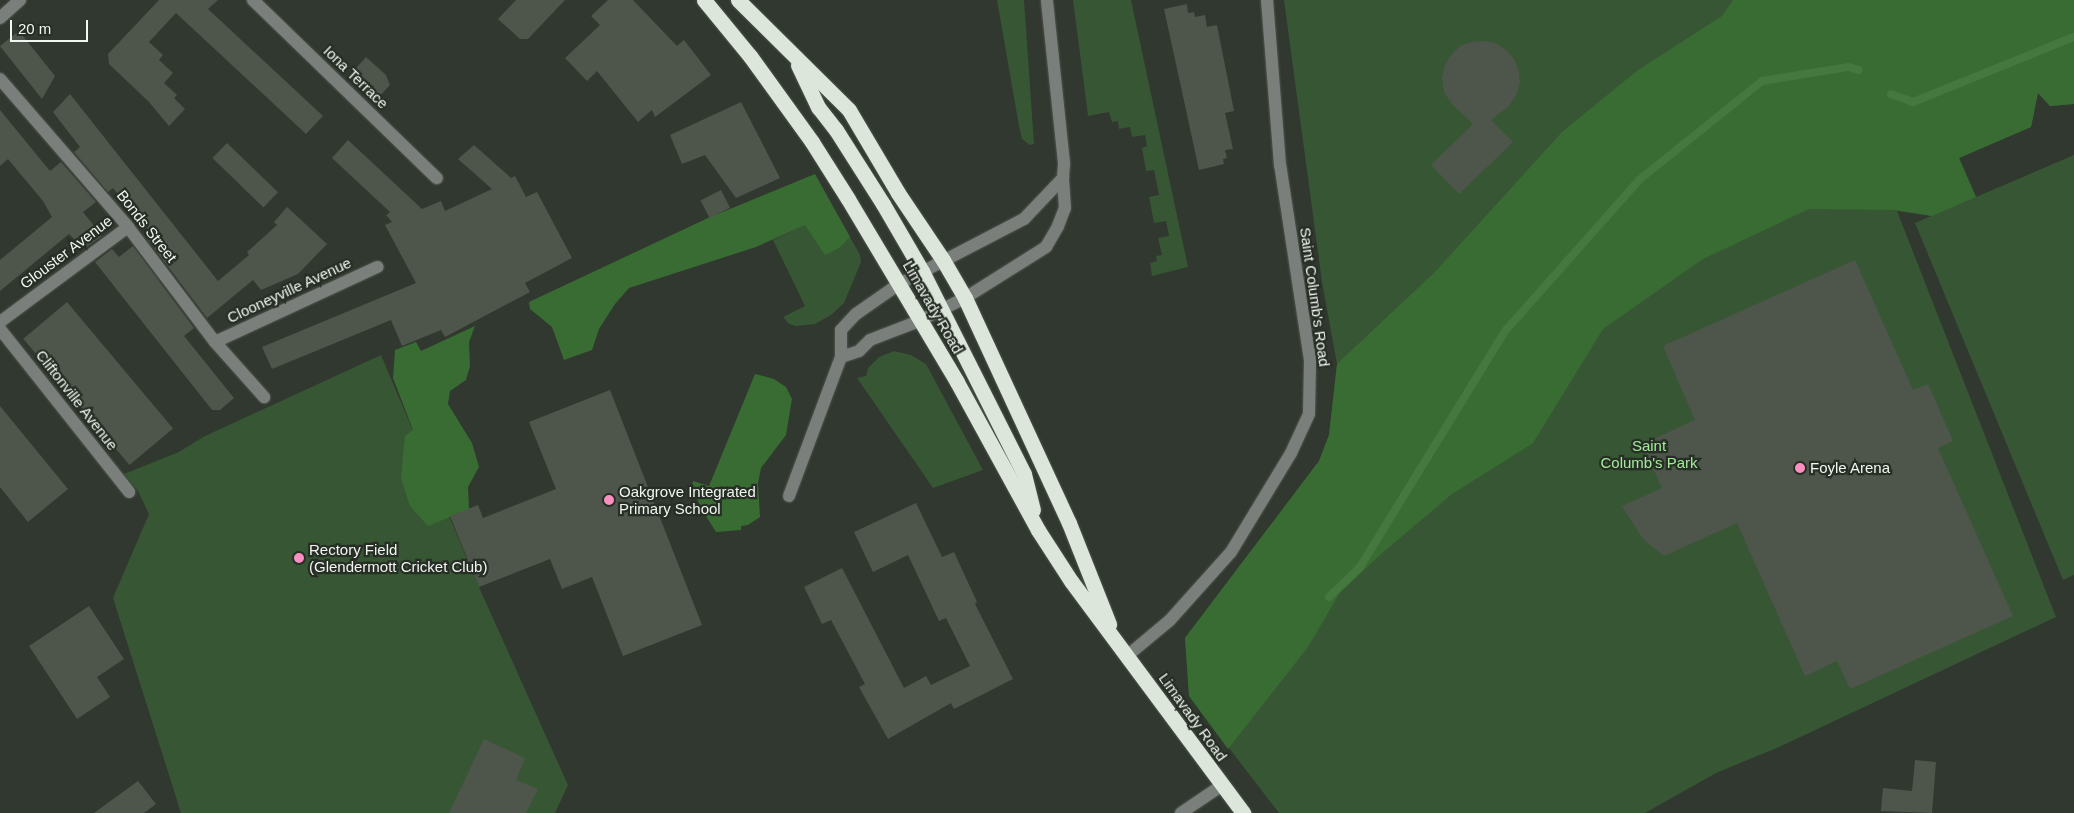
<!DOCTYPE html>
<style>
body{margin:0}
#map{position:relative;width:2074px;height:813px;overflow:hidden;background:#30382f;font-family:Arial,sans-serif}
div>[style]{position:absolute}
.green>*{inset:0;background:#375633}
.forest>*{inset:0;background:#396c33}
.stream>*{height:8px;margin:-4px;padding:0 4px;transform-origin:4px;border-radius:4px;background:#44783e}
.building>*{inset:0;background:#4e564c;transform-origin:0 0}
.roads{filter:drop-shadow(0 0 1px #4f564e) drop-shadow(0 0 1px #4f564e)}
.minor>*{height:12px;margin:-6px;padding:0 6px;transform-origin:6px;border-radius:6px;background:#7b7f7b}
.highway>*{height:15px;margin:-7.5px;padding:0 7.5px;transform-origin:7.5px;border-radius:7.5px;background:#dce6da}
.dots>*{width:14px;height:14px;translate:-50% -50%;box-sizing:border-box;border:2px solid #262e25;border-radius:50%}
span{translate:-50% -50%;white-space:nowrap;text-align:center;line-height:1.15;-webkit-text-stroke:4.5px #262e25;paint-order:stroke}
.street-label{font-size:15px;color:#f1f6f0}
.park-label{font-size:15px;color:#a2eb98}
.poi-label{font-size:15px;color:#f1f6f0}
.left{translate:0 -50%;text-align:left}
.scale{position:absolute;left:10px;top:20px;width:78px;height:22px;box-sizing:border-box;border:2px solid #f1f6f0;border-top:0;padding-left:6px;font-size:15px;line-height:18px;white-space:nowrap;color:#f1f6f0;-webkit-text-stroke:4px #262e25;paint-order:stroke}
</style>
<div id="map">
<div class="green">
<i style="clip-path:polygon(997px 0,1024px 0,1034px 144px,1030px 145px,1022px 139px,1019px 126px)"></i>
<i style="clip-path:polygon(1073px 0,1131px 0,1188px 267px,1152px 276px,1150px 263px,1157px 261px,1156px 256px,1162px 255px,1158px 238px,1169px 236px,1166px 221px,1154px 223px,1149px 197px,1159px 195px,1154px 170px,1146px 171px,1142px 148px,1147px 146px,1145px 135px,1132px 137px,1130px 127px,1119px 129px,1118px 121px,1112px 122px,1109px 112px,1088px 116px)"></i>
<i style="clip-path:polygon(1284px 0,2074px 0,2074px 104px,2050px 106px,2038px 93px,2031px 127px,1959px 158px,1976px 197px,2074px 155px,2074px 575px,2063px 580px,1915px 223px,1931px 216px,1897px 211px,2056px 617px,1779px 747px,1716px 773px,1645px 813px,1279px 813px,1189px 696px,1185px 638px,1319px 461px,1329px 435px,1337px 364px,1322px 282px)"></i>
<i style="clip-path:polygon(835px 210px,860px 255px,861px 262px,844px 303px,831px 315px,815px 324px,796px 326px,789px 324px,783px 317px,805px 306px,773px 240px)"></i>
<i style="clip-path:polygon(894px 351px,911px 355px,926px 364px,983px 470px,933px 488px,857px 378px,866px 376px,868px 368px,879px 357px)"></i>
<i style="clip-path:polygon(381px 355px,479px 587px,568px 785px,555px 813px,181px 813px,113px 598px,149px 514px,138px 491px,124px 474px,179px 452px,203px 437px)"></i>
</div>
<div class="forest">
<i style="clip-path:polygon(1733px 0,2074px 0,2074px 104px,2050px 106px,2038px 93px,2031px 127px,1959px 158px,1976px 197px,1932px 216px,1897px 210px,1809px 209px,1703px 259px,1603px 329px,1533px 443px,1452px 494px,1381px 554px,1339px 594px,1308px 647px,1228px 749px,1189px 696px,1185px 638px,1319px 461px,1329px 435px,1337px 364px,1435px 272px,1562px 132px,1638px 70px,1722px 16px)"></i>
<i style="clip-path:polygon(815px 174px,850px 237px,839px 248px,825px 255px,805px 225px,756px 247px,629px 288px,615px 304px,599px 329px,592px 350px,564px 360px,552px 327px,530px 309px,529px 302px,708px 218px)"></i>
<i style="clip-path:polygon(475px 326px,469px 342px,470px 366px,466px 380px,450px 391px,448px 404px,472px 443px,479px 467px,468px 487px,469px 509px,428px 526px,410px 506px,401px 478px,405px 436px,413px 430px,393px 378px,395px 350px,416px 342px,421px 351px)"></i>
<i style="clip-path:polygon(755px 374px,774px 379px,786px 387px,792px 399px,786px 435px,761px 468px,758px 483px,760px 517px,748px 525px,741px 526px,741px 530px,716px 532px,701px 508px,692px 487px,693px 481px,709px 486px)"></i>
</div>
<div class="stream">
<i style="left:1891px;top:94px;width:23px;rotate:20deg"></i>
<i style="left:1913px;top:102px;width:174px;rotate:-22deg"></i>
<i style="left:1329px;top:597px;width:43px;rotate:-44.1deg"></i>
<i style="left:1360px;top:567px;width:278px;rotate:-58.4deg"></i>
<i style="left:1506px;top:330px;width:200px;rotate:-48.4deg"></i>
<i style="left:1639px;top:180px;width:158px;rotate:-38.8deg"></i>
<i style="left:1762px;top:81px;width:87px;rotate:-9.2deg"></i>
<i style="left:1848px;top:67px;width:11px;rotate:15deg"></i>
</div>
<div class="building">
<i style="clip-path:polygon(159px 0,218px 0,208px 9px,323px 116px,306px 134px,176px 13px,149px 42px,163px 55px,159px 60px,173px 73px,164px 83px,177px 95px,174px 98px,185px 109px,169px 126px,149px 102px,109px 64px,108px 54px)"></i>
<i style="clip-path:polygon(516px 0,565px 0,528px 39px,520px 39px,498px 19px)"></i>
<i style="clip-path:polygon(608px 0,633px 0,677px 46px,684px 40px,711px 75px,655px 117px,652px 110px,638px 122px,597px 71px,587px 81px,565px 58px,600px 25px,591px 16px)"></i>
<i style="clip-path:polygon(1187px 4px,1188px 13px,1194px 12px,1195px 17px,1205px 15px,1207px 27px,1217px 25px,1234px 111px,1225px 113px,1233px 149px,1225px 150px,1227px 158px,1223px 159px,1224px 164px,1199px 170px,1164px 9px)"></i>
<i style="clip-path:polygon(19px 31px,55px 76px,42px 99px,0 46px)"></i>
<i style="clip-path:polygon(1484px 41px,1496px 43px,1506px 50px,1514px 59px,1519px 71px,1520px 83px,1516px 95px,1509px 106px,1491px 120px,1513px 142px,1459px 194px,1431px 165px,1473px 124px,1451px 103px,1444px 92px,1442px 78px,1445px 65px,1451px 55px,1460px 46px,1472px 42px)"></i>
<i style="clip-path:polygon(366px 57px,386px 75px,390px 85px,376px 100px,349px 76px)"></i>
<i style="clip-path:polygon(70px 94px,218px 281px,249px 255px,247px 252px,277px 225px,274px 222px,287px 207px,327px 244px,298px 274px,261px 290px,253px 280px,207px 318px,145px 236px,149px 233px,113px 188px,108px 192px,74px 152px,80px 147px,53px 112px)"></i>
<i style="clip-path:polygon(741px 102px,780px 178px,736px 198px,705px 155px,682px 164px,670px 135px)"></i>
<i style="clip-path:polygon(0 110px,50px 171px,61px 162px,96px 202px,83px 212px,102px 236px,84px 249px,69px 234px,0 291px,0 260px,52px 217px,43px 201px,8px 159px,0 166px)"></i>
<i style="clip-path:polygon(348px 140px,422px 209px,441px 201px,445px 211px,492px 189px,458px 159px,474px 145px,511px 178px,515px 176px,526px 197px,537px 192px,572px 258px,525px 283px,530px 292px,445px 337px,441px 330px,402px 346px,391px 320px,272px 369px,262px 347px,416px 283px,385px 225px,392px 222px,386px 215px,390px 212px,332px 158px)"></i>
<i style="left:227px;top:143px;width:71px;height:21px;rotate:44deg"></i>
<i style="left:721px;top:190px;width:20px;height:23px;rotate:63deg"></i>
<i style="clip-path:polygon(133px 246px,194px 328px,184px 336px,234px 398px,220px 410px,212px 410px,95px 262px,112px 249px,119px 257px)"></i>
<i style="clip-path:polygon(1855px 260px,1913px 390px,1928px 384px,1953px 441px,1938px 448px,2013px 616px,1850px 689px,1837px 661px,1805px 676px,1737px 523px,1664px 556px,1643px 539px,1622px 506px,1662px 488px,1642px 444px,1695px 420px,1663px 346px)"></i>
<i style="left:67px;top:302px;width:165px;height:57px;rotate:50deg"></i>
<i style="clip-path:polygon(610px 390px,702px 625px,623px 656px,592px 577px,562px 589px,550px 559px,479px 587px,450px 516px,478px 505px,483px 518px,556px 489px,529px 422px)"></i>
<i style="clip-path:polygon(0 406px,68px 489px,28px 522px,0 487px)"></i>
<i style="clip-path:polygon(916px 503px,942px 557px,954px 552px,977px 602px,975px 604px,1013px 679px,954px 709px,951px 703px,888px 739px,859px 687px,865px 684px,831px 620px,822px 624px,804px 587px,842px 568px,904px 688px,926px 676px,931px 685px,970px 666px,946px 618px,939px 621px,908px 555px,873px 572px,854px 532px)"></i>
<i style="clip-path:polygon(89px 606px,124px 659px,97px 677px,110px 697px,77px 719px,29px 646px)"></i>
<i style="clip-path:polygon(484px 739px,525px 758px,516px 780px,538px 789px,526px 813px,449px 813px)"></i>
<i style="clip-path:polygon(1915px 760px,1936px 762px,1932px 813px,1881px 811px,1883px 788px,1912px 791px)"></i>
<i style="clip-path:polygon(138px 781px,156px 804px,144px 813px,94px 813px)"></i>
</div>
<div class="roads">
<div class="minor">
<i style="left:253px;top:0;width:256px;rotate:44.1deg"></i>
<i style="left:0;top:18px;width:27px;rotate:-42deg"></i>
<i style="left:0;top:79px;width:196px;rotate:49.1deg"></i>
<i style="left:128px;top:227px;width:144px;rotate:52.9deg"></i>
<i style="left:215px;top:342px;width:74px;rotate:48.3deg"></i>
<i style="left:0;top:322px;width:159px;rotate:-36.6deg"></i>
<i style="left:0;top:329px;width:208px;rotate:51.6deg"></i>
<i style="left:215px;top:342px;width:179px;rotate:-24.8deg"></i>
<i style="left:841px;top:357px;width:19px;rotate:-18deg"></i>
<i style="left:859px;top:351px;width:16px;rotate:-45deg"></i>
<i style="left:870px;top:340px;width:53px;rotate:-21.2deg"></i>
<i style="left:919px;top:321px;width:51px;rotate:-26.6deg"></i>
<i style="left:965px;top:298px;width:96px;rotate:-32.2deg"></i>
<i style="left:1046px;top:247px;width:24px;rotate:-60deg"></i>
<i style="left:1058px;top:226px;width:19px;rotate:-69deg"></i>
<i style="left:1065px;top:208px;width:30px;rotate:-94deg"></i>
<i style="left:1063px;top:178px;width:15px;rotate:-86deg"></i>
<i style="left:1064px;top:163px;width:164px;rotate:-96deg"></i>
<i style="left:789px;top:496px;width:148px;rotate:-69.5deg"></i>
<i style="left:841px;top:357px;width:27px;rotate:-90deg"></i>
<i style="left:841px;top:330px;width:22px;rotate:-47deg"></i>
<i style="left:856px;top:314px;width:52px;rotate:-34.9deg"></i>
<i style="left:899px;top:284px;width:141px;rotate:-27.5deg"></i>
<i style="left:1024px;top:219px;width:57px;rotate:-46.4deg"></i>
<i style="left:1127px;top:656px;width:56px;rotate:-39.9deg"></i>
<i style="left:1170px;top:620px;width:91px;rotate:-48.1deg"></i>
<i style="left:1231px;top:552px;width:116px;rotate:-58.8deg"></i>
<i style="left:1291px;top:453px;width:43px;rotate:-65.2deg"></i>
<i style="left:1309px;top:414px;width:54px;rotate:-88.9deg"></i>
<i style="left:1310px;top:360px;width:197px;rotate:-98.7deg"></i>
<i style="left:1280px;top:165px;width:166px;rotate:-94.5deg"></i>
<i style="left:1181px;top:813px;width:48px;rotate:-34deg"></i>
</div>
<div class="highway">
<i style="left:704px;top:0;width:72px;rotate:50.6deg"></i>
<i style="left:750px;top:56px;width:106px;rotate:54.2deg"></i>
<i style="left:812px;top:142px;width:67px;rotate:57.7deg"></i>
<i style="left:848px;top:199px;width:213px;rotate:59.2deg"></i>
<i style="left:957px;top:382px;width:169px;rotate:61.3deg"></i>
<i style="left:1038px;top:530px;width:61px;rotate:57.1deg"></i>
<i style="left:1071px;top:581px;width:289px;rotate:53.4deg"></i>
<i style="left:738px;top:0;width:156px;rotate:44.7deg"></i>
<i style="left:849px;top:110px;width:96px;rotate:59.4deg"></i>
<i style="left:898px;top:193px;width:81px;rotate:56.1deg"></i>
<i style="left:943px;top:260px;width:44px;rotate:59.9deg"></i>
<i style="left:965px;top:298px;width:248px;rotate:65.2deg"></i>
<i style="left:1069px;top:523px;width:109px;rotate:68.4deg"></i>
<i style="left:798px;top:65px;width:47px;rotate:64.5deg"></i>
<i style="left:818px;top:107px;width:29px;rotate:52deg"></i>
<i style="left:836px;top:130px;width:88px;rotate:57.6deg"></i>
<i style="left:883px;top:204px;width:78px;rotate:59.8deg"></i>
<i style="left:922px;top:271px;width:227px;rotate:63.3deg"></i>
<i style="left:1024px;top:474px;width:37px;rotate:76deg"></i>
</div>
</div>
<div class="dots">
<i style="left:1800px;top:468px;background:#fc8fc2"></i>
<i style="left:609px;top:500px;background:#fc8fc2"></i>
<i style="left:299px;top:558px;background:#fc8fc2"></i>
</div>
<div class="street-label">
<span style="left:356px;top:77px;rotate:44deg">Iona Terrace</span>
<span style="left:147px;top:226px;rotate:52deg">Bonds Street</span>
<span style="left:66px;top:252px;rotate:-37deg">Glouster Avenue</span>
<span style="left:289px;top:290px;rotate:-25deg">Clooneyville Avenue</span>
<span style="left:1315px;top:297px;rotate:82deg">Saint Columb's Road</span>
<span style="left:933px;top:307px;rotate:60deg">Limavady Road</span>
<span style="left:77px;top:400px;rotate:52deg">Cliftonville Avenue</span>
<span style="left:1193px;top:717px;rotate:54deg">Limavady Road</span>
</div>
<div class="park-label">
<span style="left:1649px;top:454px">Saint<br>Columb's Park</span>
</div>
<div class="poi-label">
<span class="left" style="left:1810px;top:468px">Foyle Arena</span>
<span class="left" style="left:619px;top:500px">Oakgrove Integrated<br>Primary School</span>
<span class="left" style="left:309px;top:558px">Rectory Field<br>(Glendermott Cricket Club)</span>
</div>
<div class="scale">20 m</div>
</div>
